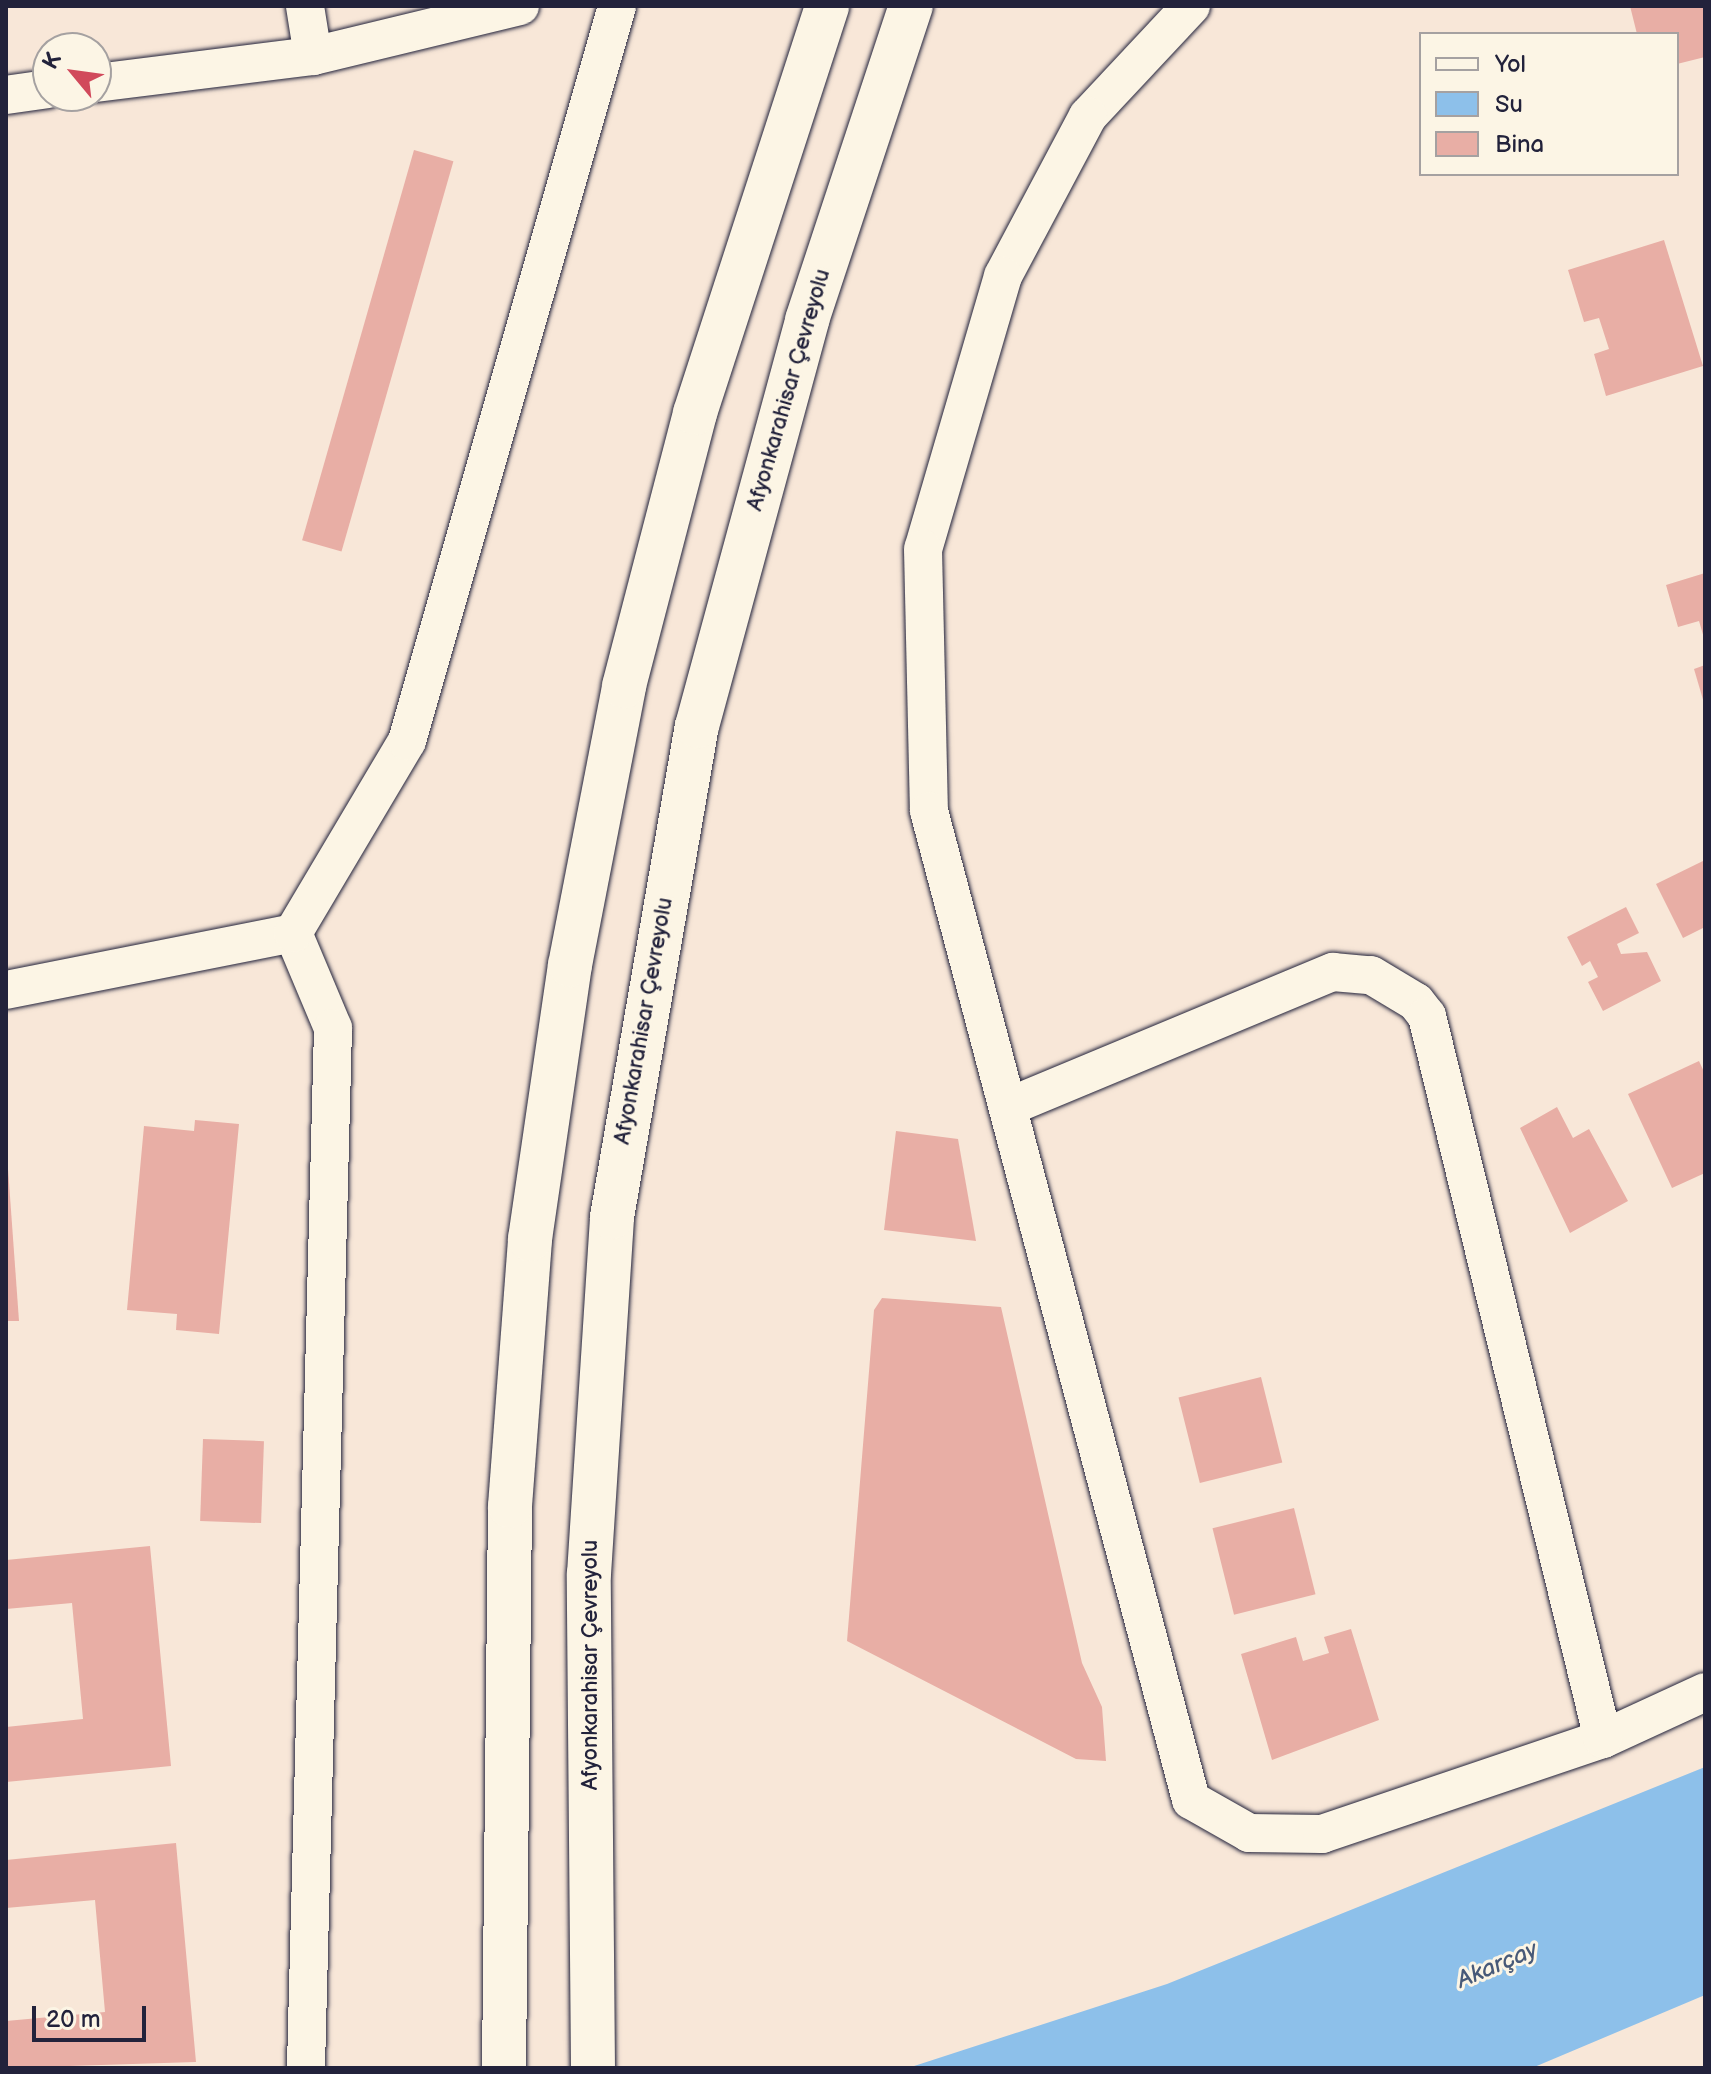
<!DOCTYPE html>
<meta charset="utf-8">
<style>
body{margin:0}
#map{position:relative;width:1711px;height:2074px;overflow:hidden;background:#f8e7d8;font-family:"Balsamiq Sans",sans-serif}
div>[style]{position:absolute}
.water>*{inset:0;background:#8dc0ea}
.building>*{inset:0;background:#e8aea5;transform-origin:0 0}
.roads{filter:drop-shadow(0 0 2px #22223b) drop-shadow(0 0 2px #22223b)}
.minor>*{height:38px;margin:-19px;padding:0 19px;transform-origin:19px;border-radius:19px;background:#fcf5e5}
.trunk>*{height:44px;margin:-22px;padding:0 22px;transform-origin:22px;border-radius:22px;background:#fcf5e5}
span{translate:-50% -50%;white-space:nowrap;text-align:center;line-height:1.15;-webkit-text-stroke:6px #fcf5e5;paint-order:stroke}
.street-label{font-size:22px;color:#22223b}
.water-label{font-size:24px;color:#475978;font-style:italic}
.frame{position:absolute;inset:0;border:8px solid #22223b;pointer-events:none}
.legend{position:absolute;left:1419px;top:32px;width:260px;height:144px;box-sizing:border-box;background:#fcf5e5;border:2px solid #a5a1a1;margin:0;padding:10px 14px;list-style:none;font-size:24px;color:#22223b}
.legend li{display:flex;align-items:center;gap:16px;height:40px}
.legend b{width:40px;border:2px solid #a5a1a1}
.north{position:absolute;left:32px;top:32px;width:80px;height:80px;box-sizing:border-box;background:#fcf5e5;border:2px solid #a5a1a1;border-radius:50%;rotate:299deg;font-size:22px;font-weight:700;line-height:32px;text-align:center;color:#22223b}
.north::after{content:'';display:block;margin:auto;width:28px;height:36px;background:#d1495b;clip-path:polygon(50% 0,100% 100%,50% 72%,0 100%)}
.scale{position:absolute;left:32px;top:2006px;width:114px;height:36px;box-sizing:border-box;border:4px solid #22223b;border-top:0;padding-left:10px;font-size:24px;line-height:28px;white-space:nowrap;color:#22223b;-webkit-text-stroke:6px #fcf5e5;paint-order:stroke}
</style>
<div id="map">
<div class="water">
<i style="clip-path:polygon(1705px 1767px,1705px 1995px,1532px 2068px,908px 2068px,1167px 1984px)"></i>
</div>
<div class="building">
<i style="clip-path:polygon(1630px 6px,1705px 6px,1705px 57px,1677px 64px,1677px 34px,1637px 34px)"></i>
<i style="left:414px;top:150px;width:41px;height:406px;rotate:16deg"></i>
<i style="clip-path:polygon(1664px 240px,1703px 366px,1606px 396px,1594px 354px,1609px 349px,1599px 318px,1584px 322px,1568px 270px)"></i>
<i style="clip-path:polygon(1705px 573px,1705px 638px,1704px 638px,1699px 621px,1678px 627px,1666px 585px)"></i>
<i style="clip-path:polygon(1705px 665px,1705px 703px,1704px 703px,1694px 669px)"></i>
<i style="clip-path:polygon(1705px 860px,1705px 927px,1683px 938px,1656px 884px)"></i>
<i style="clip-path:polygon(1626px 907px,1639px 933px,1617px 944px,1621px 954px,1647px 952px,1661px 981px,1603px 1011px,1588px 982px,1598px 977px,1590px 961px,1582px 966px,1567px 937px)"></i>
<i style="clip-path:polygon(1699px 1061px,1705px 1074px,1705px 1173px,1672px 1188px,1628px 1094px)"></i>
<i style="clip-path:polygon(1557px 1107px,1573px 1138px,1589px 1129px,1628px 1201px,1570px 1233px,1520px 1128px)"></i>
<i style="clip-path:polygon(195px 1120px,239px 1124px,219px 1334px,176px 1330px,177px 1314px,127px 1310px,144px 1126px,194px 1131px)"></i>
<i style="clip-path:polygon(896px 1131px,958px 1139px,976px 1241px,884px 1230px)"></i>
<i style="clip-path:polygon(6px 1141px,19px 1321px,6px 1321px)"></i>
<i style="clip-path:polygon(882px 1298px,1001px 1307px,1082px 1663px,1102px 1707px,1106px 1761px,1076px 1759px,847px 1641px,874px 1310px)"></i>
<i style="left:1261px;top:1377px;width:88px;height:85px;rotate:76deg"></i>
<i style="left:203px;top:1439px;width:61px;height:82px;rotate:2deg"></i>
<i style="left:1294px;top:1508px;width:89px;height:84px;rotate:76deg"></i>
<i style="clip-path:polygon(150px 1546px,171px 1766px,6px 1782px,6px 1727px,83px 1719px,72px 1603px,6px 1609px,6px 1560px)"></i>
<i style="clip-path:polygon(1351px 1629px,1379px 1720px,1272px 1760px,1241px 1654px,1296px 1637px,1303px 1661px,1329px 1653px,1324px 1637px)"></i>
<i style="clip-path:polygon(176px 1843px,196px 2062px,6px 2068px,6px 2021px,105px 2012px,95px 1900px,6px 1908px,6px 1860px)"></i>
</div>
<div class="roads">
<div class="minor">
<i style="left:1191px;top:6px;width:151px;rotate:133.1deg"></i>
<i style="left:1088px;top:116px;width:181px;rotate:118deg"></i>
<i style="left:1003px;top:276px;width:284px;rotate:106.3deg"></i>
<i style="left:923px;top:549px;width:262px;rotate:88.7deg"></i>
<i style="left:929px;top:811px;width:1023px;rotate:75.16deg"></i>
<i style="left:1191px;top:1800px;width:67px;rotate:29.6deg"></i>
<i style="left:1249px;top:1833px;width:73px;rotate:0.8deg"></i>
<i style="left:1322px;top:1834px;width:297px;rotate:-18.7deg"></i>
<i style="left:1603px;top:1739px;width:112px;rotate:-24.7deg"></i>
<i style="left:313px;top:56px;width:213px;rotate:-13.6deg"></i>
<i style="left:96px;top:83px;width:219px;rotate:-7.1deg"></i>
<i style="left:313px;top:56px;width:51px;rotate:-99.1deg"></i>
<i style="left:6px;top:95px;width:42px;rotate:-8.1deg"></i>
<i style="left:293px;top:933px;width:103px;rotate:67.2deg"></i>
<i style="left:333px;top:1028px;width:1040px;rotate:91.49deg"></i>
<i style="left:6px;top:990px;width:293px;rotate:-11.2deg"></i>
<i style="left:293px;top:933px;width:223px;rotate:-59.3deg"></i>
<i style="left:407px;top:741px;width:764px;rotate:-74.05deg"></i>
<i style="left:1008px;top:1107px;width:352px;rotate:-22.6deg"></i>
<i style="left:1333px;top:972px;width:38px;rotate:5deg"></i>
<i style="left:1371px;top:975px;width:52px;rotate:31deg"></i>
<i style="left:1416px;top:1002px;width:18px;rotate:52deg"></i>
<i style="left:1427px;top:1016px;width:744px;rotate:76.32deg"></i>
</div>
<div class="trunk">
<i style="left:504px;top:2068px;width:562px;rotate:-89.39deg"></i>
<i style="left:510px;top:1506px;width:268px;rotate:-85.7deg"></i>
<i style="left:530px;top:1239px;width:277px;rotate:-81.7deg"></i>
<i style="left:570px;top:965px;width:284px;rotate:-79deg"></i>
<i style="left:624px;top:686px;width:282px;rotate:-75.4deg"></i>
<i style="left:695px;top:413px;width:428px;rotate:-72deg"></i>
<i style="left:593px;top:2068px;width:494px;rotate:-90.5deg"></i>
<i style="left:589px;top:1574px;width:358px;rotate:-86.3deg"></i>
<i style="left:612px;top:1217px;width:498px;rotate:-80.2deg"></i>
<i style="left:697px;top:726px;width:421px;rotate:-74.8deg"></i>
<i style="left:807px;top:320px;width:331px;rotate:-71.7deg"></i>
</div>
</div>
<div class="street-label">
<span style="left:789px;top:390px;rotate:-74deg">Afyonkarahisar Çevreyolu</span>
<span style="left:644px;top:1021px;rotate:-80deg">Afyonkarahisar Çevreyolu</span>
<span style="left:591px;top:1665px;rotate:-90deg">Afyonkarahisar Çevreyolu</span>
</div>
<div class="water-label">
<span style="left:1497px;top:1965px;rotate:-23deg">Akarçay</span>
</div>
<div class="frame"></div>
<ul class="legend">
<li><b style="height:10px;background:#fcf5e5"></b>Yol</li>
<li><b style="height:22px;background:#8dc0ea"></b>Su</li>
<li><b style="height:22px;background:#e8aea5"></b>Bina</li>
</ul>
<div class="north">K</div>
<div class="scale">20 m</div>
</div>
